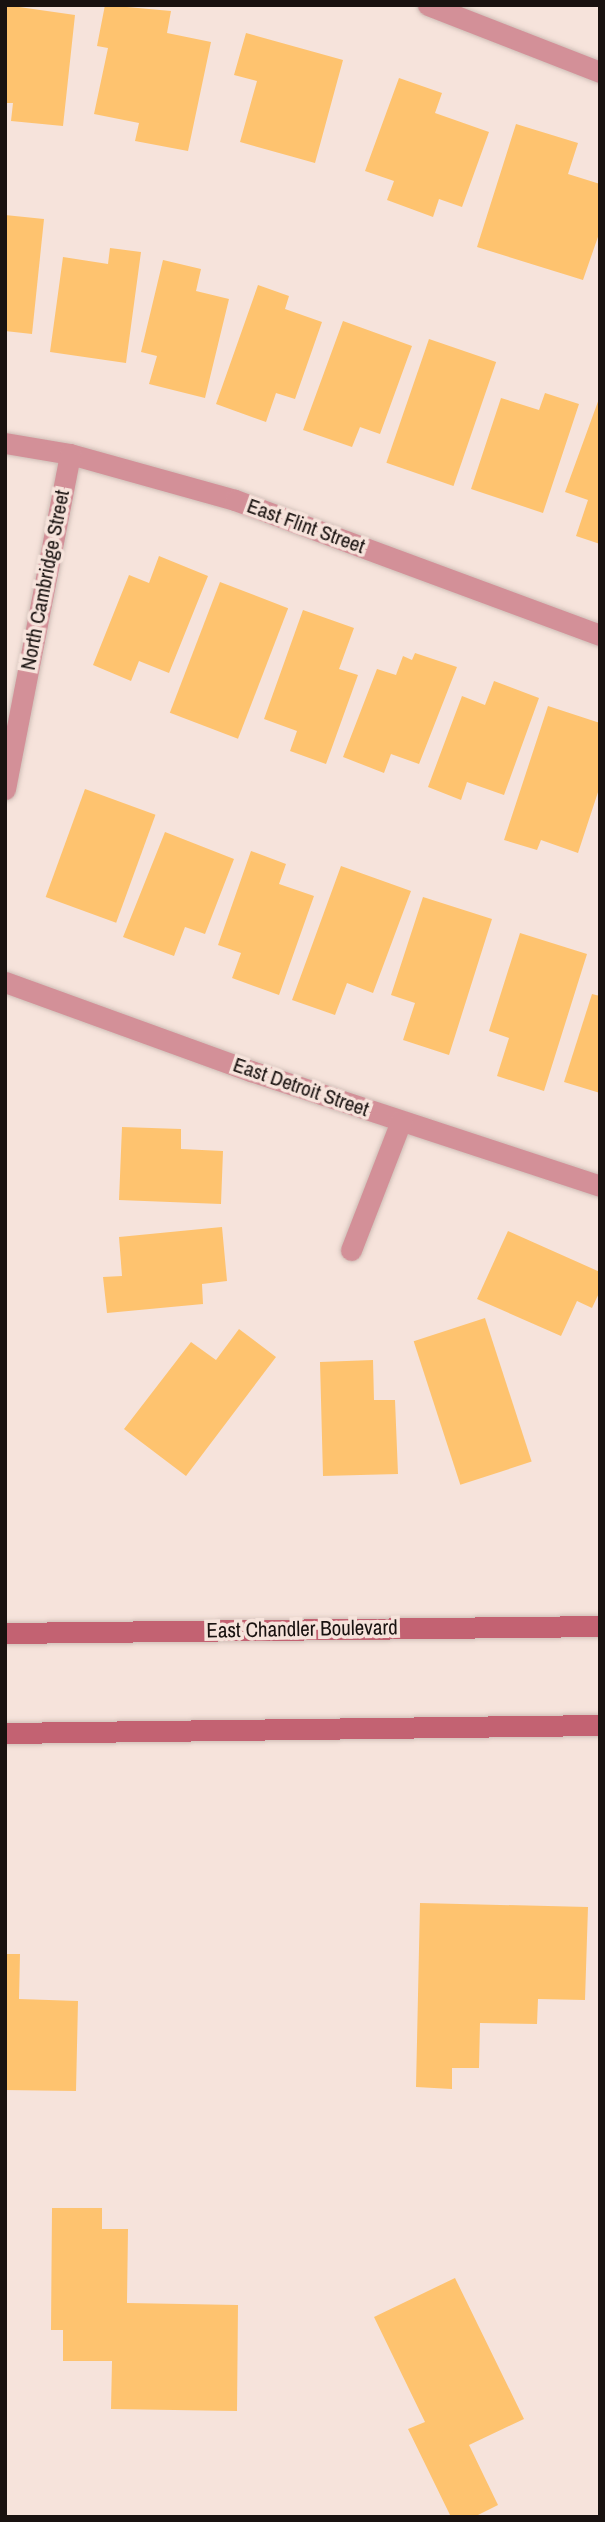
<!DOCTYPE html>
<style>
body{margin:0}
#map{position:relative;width:605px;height:2522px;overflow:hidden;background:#f6e3db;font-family:"Archivo Narrow",sans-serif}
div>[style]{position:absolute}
.building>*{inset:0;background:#fec36f;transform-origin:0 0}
.roads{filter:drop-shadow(0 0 2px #cebdb6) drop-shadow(0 0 2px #cebdb6)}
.minor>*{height:21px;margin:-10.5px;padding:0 10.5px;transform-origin:10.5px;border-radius:10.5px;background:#d39098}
.secondary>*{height:21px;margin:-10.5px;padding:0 10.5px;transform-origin:10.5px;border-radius:10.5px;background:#c36272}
span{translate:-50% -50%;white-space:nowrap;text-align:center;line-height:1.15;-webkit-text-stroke:7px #f6e3db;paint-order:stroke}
.street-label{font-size:21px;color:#191210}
.frame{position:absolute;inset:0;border:7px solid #191210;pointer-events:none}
</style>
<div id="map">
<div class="building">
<i style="clip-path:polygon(5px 5px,75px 15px,63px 126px,11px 121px,13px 103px,5px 103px)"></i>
<i style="clip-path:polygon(105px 5px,171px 11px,167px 33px,211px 42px,188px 151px,135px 141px,139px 123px,94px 114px,108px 48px,97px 46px)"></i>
<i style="clip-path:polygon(246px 33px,343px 60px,315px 163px,240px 142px,257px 81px,234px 75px)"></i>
<i style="clip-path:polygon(399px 78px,442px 93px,435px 113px,489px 132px,462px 207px,439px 199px,433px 217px,387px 200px,394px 181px,365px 171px)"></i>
<i style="clip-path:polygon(516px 124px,578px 143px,568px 174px,600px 184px,600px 231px,583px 280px,477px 247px)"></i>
<i style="clip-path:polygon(5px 215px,44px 219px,32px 334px,5px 331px)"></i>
<i style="clip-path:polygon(110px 248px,141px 252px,126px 363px,50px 352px,63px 257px,108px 264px)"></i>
<i style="clip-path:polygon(163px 260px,201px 269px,196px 291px,229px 299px,205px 398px,149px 384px,157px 356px,141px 352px)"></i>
<i style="clip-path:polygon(258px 285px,289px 296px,285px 309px,322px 322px,295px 399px,276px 393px,266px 422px,216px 404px)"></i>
<i style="clip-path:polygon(343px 321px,412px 346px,380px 434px,360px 427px,352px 447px,303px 430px)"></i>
<i style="left:429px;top:339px;width:71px;height:131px;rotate:19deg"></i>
<i style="clip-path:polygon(545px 393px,579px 404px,543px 513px,471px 489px,501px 398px,539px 410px)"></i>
<i style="clip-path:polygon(600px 396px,600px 544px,576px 536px,588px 500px,565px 492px)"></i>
<i style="clip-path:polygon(159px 556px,208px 576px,169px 673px,139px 661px,131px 681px,93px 665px,129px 575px,149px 583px)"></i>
<i style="left:220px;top:582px;width:73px;height:140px;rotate:21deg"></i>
<i style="clip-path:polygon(303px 610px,354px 628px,339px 669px,358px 675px,326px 764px,290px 751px,297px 731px,264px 719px)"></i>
<i style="clip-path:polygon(415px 653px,457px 667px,419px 764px,391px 754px,384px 773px,343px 757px,377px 669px,396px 675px,403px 656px,412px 660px)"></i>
<i style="clip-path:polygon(494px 681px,539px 698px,504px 795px,467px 782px,461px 800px,428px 787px,462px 696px,485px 705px)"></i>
<i style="clip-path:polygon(548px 706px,600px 723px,600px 786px,578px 853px,541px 840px,537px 850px,504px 840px)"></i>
<i style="left:85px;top:789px;width:75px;height:115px;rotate:20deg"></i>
<i style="clip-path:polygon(165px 832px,234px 859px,205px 934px,185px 927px,174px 956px,123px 937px)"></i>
<i style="clip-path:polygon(251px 851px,286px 864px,279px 884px,314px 896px,279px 995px,232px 978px,241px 953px,218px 945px)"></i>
<i style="clip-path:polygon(341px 866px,411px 891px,373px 993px,347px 983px,335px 1015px,292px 1000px)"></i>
<i style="clip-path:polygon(423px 897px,492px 919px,449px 1055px,403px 1040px,415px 1003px,391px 995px)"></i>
<i style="clip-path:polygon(520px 933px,587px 954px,544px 1091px,497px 1076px,509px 1038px,489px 1031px)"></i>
<i style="clip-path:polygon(592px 994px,600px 996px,600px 1093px,564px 1082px)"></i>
<i style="clip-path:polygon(122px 1127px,181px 1129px,181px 1149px,223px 1151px,221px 1204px,119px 1200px)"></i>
<i style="clip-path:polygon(222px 1227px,227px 1281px,202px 1284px,203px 1304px,107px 1313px,103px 1277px,122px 1276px,119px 1237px)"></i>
<i style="clip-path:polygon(508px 1231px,600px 1272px,600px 1291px,592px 1308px,577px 1301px,561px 1336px,477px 1299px)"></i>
<i style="left:485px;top:1318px;width:151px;height:75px;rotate:72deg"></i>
<i style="clip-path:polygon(239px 1329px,276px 1357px,186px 1476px,124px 1429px,191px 1342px,216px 1360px)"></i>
<i style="clip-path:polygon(373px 1360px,374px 1400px,395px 1400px,398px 1474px,323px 1476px,320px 1362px)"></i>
<i style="clip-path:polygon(420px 1903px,588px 1907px,585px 2000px,538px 1999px,537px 2024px,480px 2023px,479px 2068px,452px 2068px,452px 2089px,416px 2087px)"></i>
<i style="clip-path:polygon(5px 1954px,20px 1954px,19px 1999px,78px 2001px,76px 2091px,5px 2090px)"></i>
<i style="clip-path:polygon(52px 2208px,102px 2208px,102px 2229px,128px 2229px,127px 2303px,238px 2305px,237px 2411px,111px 2409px,112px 2361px,63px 2361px,63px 2330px,51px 2330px)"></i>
<i style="clip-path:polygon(455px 2278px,524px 2419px,469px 2445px,498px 2505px,474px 2517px,451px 2517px,408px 2429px,425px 2422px,374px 2317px)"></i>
</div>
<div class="roads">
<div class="minor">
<i style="left:428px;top:5px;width:185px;rotate:21.3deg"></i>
<i style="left:5px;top:443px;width:66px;rotate:9.6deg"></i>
<i style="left:70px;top:454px;width:171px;rotate:15.6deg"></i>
<i style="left:235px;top:500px;width:389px;rotate:20.3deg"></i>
<i style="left:5px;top:789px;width:341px;rotate:-79deg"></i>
<i style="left:5px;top:982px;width:262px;rotate:19.9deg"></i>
<i style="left:251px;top:1071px;width:367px;rotate:18.2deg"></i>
<i style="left:351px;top:1250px;width:138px;rotate:-68.8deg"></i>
</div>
<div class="secondary">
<i style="left:5px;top:1633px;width:595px;rotate:-0.67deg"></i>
<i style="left:5px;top:1733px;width:595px;rotate:-0.77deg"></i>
</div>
</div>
<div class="street-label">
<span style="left:306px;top:526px;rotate:20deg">East Flint Street</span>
<span style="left:45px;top:580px;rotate:-79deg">North Cambridge Street</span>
<span style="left:301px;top:1087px;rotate:19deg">East Detroit Street</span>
<span style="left:302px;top:1629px;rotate:-1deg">East Chandler Boulevard</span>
</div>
<div class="frame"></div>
</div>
